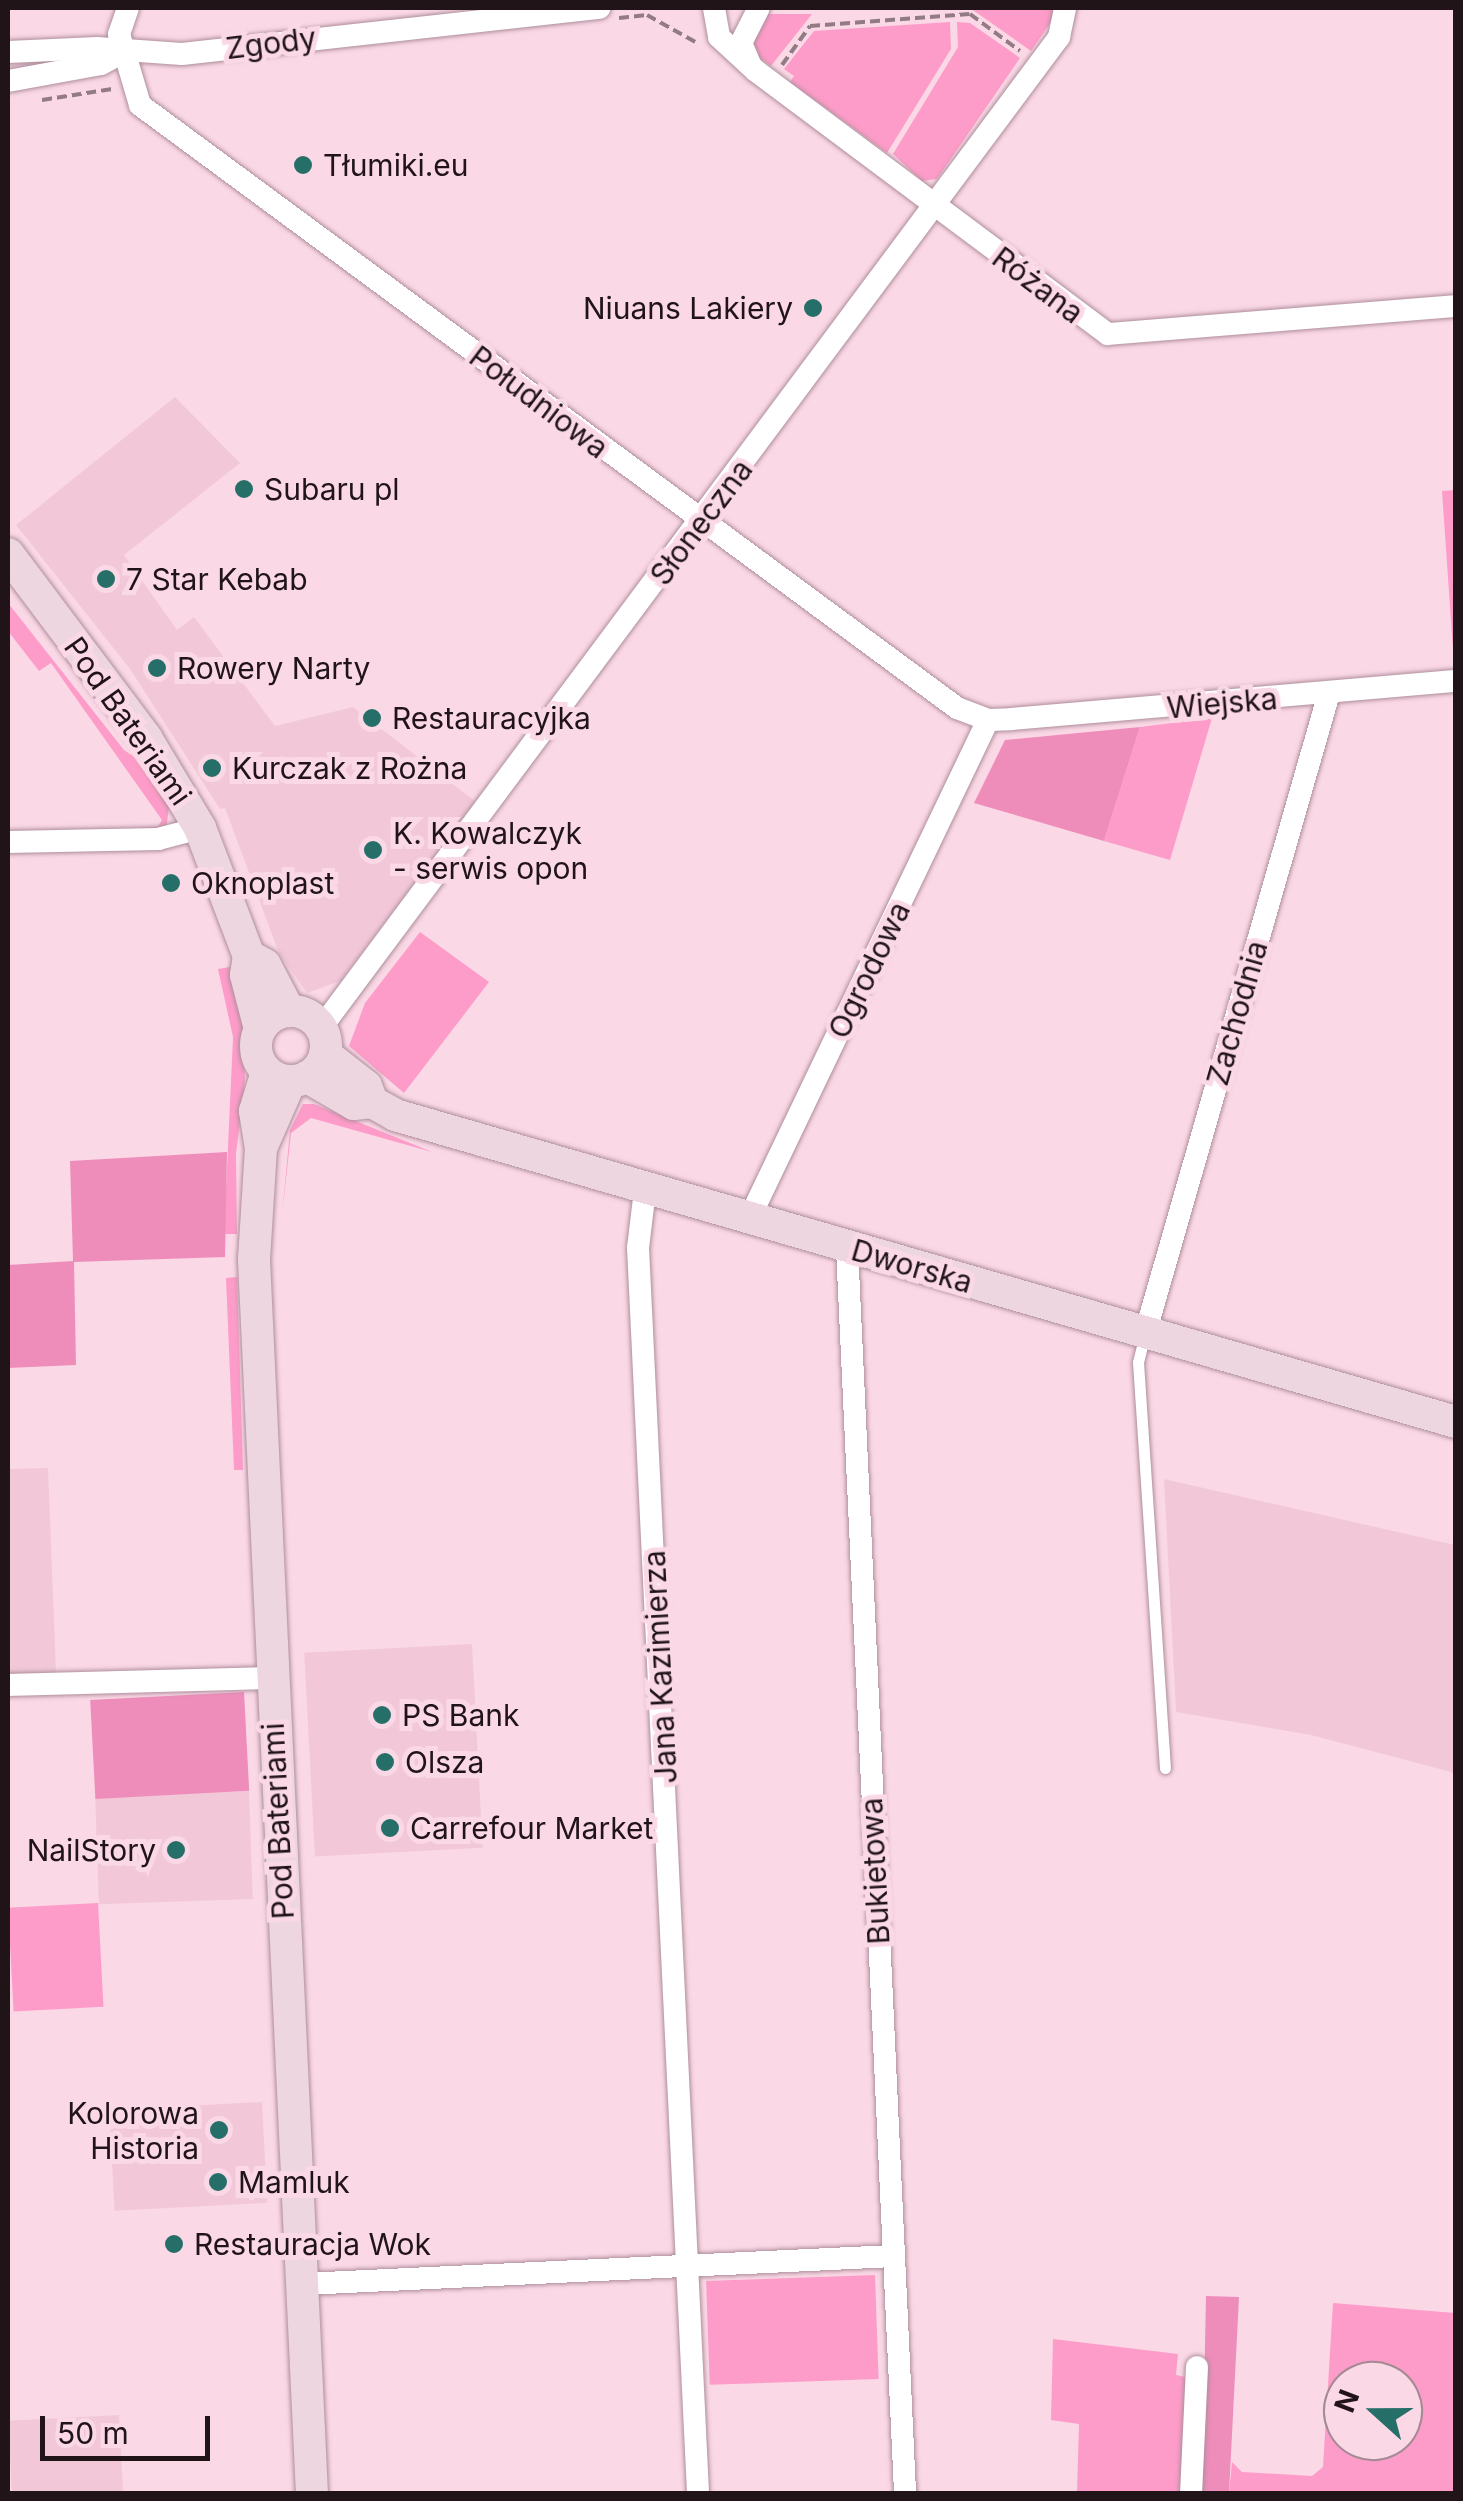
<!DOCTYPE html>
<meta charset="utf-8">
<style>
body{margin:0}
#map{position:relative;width:1463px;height:2501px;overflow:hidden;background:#fbd8e6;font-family:Inter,sans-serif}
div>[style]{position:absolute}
.built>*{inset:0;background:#f2c8d9;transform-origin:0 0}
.green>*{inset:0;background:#fd9cc8;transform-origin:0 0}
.forest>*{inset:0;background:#ee8dba;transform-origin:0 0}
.path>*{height:4px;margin-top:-2px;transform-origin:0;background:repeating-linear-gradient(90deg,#937b85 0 10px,transparent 0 15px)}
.roads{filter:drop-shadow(0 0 2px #ae8e9c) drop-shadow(0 0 2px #ae8e9c)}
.lane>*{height:11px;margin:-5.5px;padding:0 5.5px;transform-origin:5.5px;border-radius:5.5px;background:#fff}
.street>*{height:22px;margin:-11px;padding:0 11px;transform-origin:11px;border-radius:11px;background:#fff}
.secondary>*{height:32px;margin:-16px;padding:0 16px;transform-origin:16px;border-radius:16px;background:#edd6e0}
.secondary>.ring{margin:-16px;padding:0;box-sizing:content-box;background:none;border:32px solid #edd6e0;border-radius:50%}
.dots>*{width:28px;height:28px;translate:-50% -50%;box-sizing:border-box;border:5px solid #fbd8e6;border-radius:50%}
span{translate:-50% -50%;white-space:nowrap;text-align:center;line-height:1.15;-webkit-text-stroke:10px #fbd8e6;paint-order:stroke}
.street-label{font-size:30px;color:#201419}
.poi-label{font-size:30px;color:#201419}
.left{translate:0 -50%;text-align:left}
.right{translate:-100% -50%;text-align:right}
.frame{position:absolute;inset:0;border:10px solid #201419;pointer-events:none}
.north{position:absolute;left:1323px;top:2361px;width:100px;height:100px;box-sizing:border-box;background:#fbd8e6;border:2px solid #a38a94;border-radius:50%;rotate:291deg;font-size:28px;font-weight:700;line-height:40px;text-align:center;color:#201419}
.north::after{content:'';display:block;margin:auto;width:35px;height:45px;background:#266f69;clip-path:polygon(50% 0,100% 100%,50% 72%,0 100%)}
.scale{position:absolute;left:40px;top:2416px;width:170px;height:45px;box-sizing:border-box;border:5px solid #201419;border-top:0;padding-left:12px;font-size:30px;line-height:35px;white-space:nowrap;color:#201419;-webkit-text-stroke:8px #fbd8e6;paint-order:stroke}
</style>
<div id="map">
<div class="built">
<i style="clip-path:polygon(175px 397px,240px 463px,124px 555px,177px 630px,194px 617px,275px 726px,353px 707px,476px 802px,340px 981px,307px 993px,279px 953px,225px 808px,220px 809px,130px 669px,16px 525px)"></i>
<i style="clip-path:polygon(48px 1468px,56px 1672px,8px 1674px,8px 1469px)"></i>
<i style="clip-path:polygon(1164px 1479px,1455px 1545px,1455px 1773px,1311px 1735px,1176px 1712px)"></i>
<i style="left:472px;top:1644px;width:204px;height:168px;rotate:87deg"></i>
<i style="left:249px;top:1791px;width:108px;height:154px;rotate:88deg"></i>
<i style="left:262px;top:2102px;width:101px;height:153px;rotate:87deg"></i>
<i style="left:119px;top:2415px;width:78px;height:111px;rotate:87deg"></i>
</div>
<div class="green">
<i style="clip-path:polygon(970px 8px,1053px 8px,1053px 19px,1031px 51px)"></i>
<i style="clip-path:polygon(767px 14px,812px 14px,771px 66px,749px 50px)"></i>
<i style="clip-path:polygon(950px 22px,951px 49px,887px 153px,790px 82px,794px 76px,784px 69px,814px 31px)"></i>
<i style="clip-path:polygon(957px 22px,970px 23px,1020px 58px,937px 179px,922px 181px,893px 154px,958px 47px)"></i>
<i style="clip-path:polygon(1455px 490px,1456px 664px,1454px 664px,1442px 491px)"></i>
<i style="clip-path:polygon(8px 603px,124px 750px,143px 763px,169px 807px,166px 830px,115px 829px,158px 827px,162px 820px,51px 663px,39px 671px,8px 631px)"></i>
<i style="clip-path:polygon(1212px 718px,1170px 860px,1104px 841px,1140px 727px)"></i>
<i style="clip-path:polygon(420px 932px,489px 982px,404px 1093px,349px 1046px,365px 1003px)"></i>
<i style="clip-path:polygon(230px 967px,243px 1025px,245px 1080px,236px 1154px,237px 1234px,224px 1234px,233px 1037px,218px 969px)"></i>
<i style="clip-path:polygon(303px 1104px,314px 1104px,432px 1152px,311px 1118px,291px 1133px,282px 1216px,290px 1130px)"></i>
<i style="clip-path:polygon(237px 1277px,243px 1470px,234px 1470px,226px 1278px)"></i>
<i style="left:98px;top:1903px;width:104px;height:90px;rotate:87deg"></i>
<i style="left:875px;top:2275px;width:104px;height:169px;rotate:88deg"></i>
<i style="clip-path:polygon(evenodd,1333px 2303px,1455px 2313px,1455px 2493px,1229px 2494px,1232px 2462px,1242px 2472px,1312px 2476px,1323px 2467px,1333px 2303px,1343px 2381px,1403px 2381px,1403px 2441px,1343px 2441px,1343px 2381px)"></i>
<i style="clip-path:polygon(1053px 2339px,1178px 2354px,1176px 2375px,1190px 2378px,1182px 2493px,1077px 2493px,1079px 2424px,1051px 2420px)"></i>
</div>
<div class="forest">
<i style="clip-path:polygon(1140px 727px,1104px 841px,974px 803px,1005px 740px)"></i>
<i style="clip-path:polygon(227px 1152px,225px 1257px,74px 1262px,76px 1365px,8px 1368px,8px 1265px,73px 1261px,70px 1161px)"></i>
<i style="left:244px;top:1692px;width:99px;height:154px;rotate:87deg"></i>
<i style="clip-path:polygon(1206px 2296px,1239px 2297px,1229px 2493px,1202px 2493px)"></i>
</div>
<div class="path">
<i style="left:619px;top:18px;width:28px;rotate:-6deg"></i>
<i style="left:647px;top:15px;width:57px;rotate:29.2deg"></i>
<i style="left:782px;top:65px;width:48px;rotate:-54.3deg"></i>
<i style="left:810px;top:26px;width:160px;rotate:-4.3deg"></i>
<i style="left:970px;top:14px;width:62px;rotate:36.5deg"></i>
<i style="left:42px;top:100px;width:71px;rotate:-8.9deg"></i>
</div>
<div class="roads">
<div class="lane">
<i style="left:1145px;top:1334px;width:29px;rotate:104deg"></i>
<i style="left:1138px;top:1362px;width:407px;rotate:86.2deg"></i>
</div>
<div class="street">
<i style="left:128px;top:8px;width:28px;rotate:109deg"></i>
<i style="left:119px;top:34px;width:74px;rotate:73.5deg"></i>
<i style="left:140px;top:105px;width:1015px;rotate:36.43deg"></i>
<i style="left:957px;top:708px;width:33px;rotate:21deg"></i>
<i style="left:988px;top:720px;width:23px;rotate:-2deg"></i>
<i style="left:1011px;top:719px;width:447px;rotate:-4.9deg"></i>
<i style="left:714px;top:8px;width:29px;rotate:80deg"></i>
<i style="left:719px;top:37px;width:50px;rotate:42.6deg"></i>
<i style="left:756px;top:71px;width:439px;rotate:36.8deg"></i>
<i style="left:1108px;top:334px;width:349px;rotate:-4.6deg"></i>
<i style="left:8px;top:52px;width:89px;rotate:-2.6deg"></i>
<i style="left:97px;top:48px;width:85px;rotate:4deg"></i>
<i style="left:182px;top:54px;width:420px;rotate:-6.3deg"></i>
<i style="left:750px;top:64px;width:23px;rotate:-113deg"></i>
<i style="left:741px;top:43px;width:39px;rotate:-63deg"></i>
<i style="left:8px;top:81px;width:95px;rotate:-10.4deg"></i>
<i style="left:101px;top:64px;width:24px;rotate:-28deg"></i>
<i style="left:8px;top:842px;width:150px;rotate:-1.1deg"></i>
<i style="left:158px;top:839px;width:43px;rotate:-14.7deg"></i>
<i style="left:321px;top:1028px;width:1236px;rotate:-53.32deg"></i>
<i style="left:1059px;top:37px;width:30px;rotate:-78deg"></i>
<i style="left:645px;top:1190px;width:58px;rotate:96.9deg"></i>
<i style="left:638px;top:1248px;width:1247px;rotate:87.24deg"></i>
<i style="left:749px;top:1219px;width:553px;rotate:-64.41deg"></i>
<i style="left:847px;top:1248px;width:1247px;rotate:87.33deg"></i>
<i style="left:1145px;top:1334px;width:667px;rotate:-73.98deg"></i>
<i style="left:8px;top:1685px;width:262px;rotate:-1.5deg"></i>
<i style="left:304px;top:2284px;width:591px;rotate:-2.72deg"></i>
<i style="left:1191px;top:2494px;width:127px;rotate:-87.3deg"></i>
</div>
<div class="secondary">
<i style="left:8px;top:554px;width:230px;rotate:53.1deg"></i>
<i style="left:146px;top:738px;width:105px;rotate:59deg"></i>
<i style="left:200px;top:828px;width:137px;rotate:69.1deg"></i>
<i style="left:249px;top:956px;width:19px;rotate:99deg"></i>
<i style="left:246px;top:975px;width:56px;rotate:75.5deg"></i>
<i style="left:249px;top:956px;width:18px;rotate:29deg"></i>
<i style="left:265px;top:965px;width:52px;rotate:62.4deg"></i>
<i class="ring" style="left:256px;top:1011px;width:38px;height:38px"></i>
<i style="left:325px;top:1054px;width:52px;rotate:38deg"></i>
<i style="left:366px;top:1086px;width:17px;rotate:69deg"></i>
<i style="left:372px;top:1102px;width:26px;rotate:29deg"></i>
<i style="left:395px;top:1115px;width:1105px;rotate:16.14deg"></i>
<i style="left:267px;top:1072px;width:41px;rotate:107.1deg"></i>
<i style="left:255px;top:1111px;width:37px;rotate:81deg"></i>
<i style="left:261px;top:1148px;width:112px;rotate:93.6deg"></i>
<i style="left:254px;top:1260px;width:1235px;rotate:87.31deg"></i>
<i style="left:307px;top:1077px;width:54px;rotate:29.9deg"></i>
<i style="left:354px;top:1104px;width:18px;rotate:-6deg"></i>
<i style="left:261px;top:1148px;width:72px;rotate:-66.3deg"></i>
</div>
</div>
<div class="dots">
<i style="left:303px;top:165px;background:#266f69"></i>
<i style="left:813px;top:308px;background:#266f69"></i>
<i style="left:244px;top:489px;background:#266f69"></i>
<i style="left:106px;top:579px;background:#266f69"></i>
<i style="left:157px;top:668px;background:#266f69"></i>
<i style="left:372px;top:718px;background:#266f69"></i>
<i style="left:212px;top:768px;background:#266f69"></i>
<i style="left:373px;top:850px;background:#266f69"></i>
<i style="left:171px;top:883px;background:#266f69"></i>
<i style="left:382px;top:1715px;background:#266f69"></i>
<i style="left:385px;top:1762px;background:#266f69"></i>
<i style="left:390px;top:1828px;background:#266f69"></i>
<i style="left:176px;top:1850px;background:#266f69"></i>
<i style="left:219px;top:2130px;background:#266f69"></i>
<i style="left:218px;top:2182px;background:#266f69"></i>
<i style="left:174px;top:2244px;background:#266f69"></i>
</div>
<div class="street-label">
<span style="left:271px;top:43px;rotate:-7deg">Zgody</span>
<span style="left:1038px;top:285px;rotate:37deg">Różana</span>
<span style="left:539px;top:402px;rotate:37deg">Południowa</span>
<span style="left:701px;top:522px;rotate:-53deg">Słoneczna</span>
<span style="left:1222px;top:703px;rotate:-5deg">Wiejska</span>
<span style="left:128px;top:721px;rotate:55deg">Pod Bateriami</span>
<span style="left:869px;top:970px;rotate:-64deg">Ogrodowa</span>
<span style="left:1237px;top:1013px;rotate:-74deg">Zachodnia</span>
<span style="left:912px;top:1266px;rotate:16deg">Dworska</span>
<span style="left:660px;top:1667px;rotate:-93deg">Jana Kazimierza</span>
<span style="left:278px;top:1821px;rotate:-93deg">Pod Bateriami</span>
<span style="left:875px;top:1871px;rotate:-93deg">Bukietowa</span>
</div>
<div class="poi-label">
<span class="left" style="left:323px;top:165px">Tłumiki.eu</span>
<span class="right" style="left:793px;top:308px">Niuans Lakiery</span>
<span class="left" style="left:264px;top:489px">Subaru pl</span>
<span class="left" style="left:126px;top:579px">7 Star Kebab</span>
<span class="left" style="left:177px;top:668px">Rowery Narty</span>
<span class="left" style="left:392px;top:718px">Restauracyjka</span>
<span class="left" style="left:232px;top:768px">Kurczak z Rożna</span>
<span class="left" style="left:393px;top:850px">K. Kowalczyk<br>- serwis opon</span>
<span class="left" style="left:191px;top:883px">Oknoplast</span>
<span class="left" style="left:402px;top:1715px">PS Bank</span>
<span class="left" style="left:405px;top:1762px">Olsza</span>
<span class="left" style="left:410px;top:1828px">Carrefour Market</span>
<span class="right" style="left:156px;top:1850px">NailStory</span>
<span class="right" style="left:199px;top:2130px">Kolorowa<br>Historia</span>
<span class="left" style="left:238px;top:2182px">Mamluk</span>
<span class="left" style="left:194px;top:2244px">Restauracja Wok</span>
</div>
<div class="frame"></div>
<div class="north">N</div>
<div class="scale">50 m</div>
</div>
